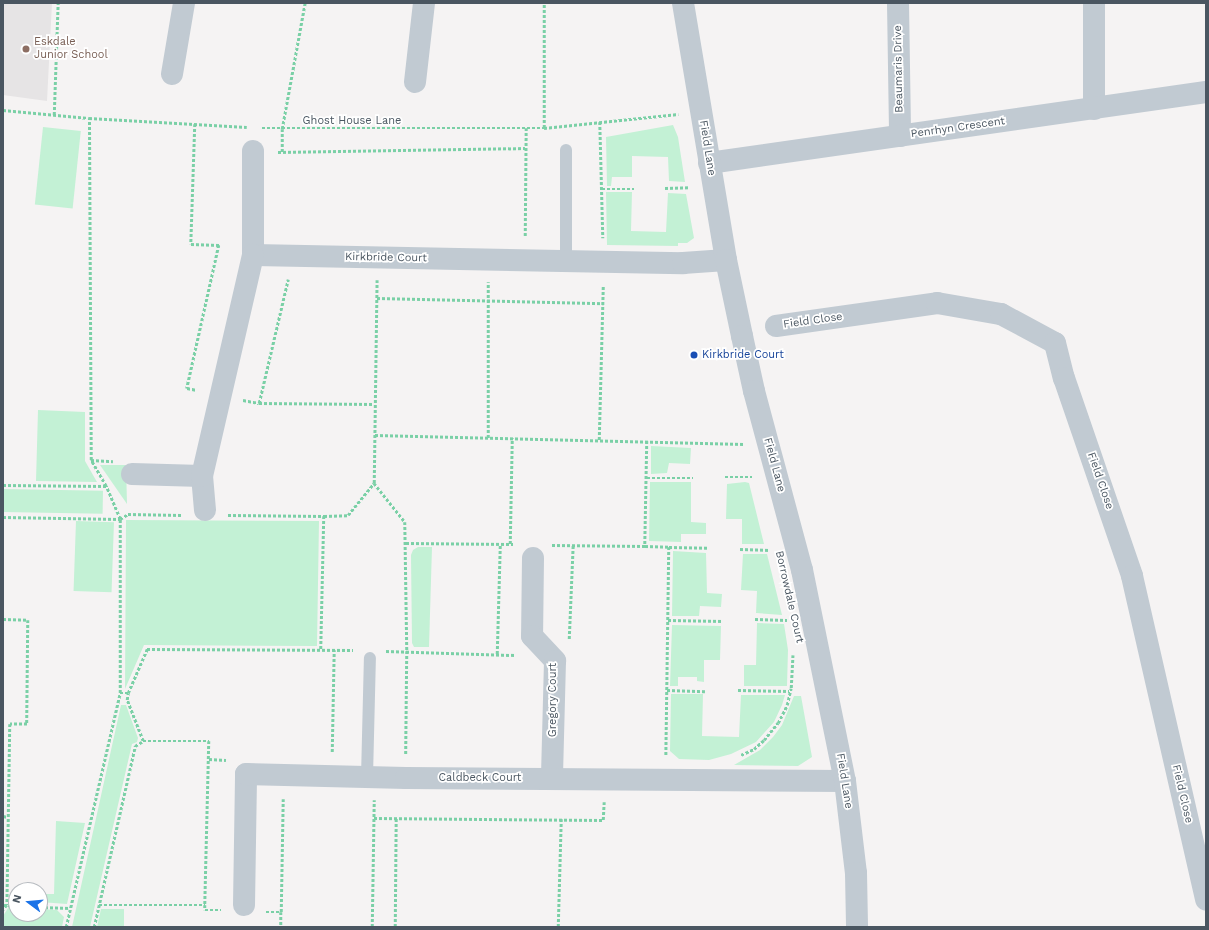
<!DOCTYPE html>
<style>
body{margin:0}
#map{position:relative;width:1209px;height:930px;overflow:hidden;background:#f5f3f3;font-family:"Work Sans",sans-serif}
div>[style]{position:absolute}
.education>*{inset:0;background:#e6e4e5}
.green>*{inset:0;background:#c3f1d5;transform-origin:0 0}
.path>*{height:2.5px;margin-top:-1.25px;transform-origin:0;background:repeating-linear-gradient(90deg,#7ad0a6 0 3px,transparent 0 5px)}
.service>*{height:12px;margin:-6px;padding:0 6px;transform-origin:6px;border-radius:6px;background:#c1cad2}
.minor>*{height:22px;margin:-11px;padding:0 11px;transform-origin:11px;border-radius:11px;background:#c1cad2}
.tertiary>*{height:22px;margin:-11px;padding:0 11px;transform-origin:11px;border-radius:11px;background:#c1cad2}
.dots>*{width:11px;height:11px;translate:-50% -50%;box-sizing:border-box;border:2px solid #fff;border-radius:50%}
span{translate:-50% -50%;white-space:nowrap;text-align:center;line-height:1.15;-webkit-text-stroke:3.5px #fff;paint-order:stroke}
.education-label{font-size:11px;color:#785e54}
.left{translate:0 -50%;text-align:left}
.street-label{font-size:11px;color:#4a5661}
.transit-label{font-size:11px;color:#164399}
.frame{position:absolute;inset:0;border:4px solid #4a5661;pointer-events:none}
.north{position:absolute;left:8px;top:882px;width:40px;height:40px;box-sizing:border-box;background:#fff;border:1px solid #b7bbc0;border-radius:50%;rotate:286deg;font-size:11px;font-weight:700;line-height:16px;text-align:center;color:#4a5661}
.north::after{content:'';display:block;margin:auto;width:14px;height:18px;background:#1a73e8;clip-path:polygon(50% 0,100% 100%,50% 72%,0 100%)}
</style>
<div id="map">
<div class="education">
<i style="clip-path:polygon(3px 3px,52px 3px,47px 101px,3px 95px)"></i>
</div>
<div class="green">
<i style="clip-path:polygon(673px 125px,678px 137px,685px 182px,669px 181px,668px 157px,632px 156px,632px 177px,612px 177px,611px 186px,607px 186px,606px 137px)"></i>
<i style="left:43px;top:127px;width:38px;height:78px;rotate:6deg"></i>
<i style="clip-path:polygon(606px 192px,632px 192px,631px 231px,666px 232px,668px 193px,686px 194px,694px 238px,687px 243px,678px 243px,678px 246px,607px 245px)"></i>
<i style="clip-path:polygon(38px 410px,85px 412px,85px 461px,97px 482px,36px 481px)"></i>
<i style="clip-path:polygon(651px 446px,691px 448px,690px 464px,669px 463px,667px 473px,651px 474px)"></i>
<i style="clip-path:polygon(100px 465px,126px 465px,127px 504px)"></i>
<i style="clip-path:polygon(650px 482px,691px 482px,691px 522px,706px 523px,706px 534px,681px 534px,681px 542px,649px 541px)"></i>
<i style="clip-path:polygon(745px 482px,749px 483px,764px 544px,742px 544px,742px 519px,726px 519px,727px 484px)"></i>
<i style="left:3px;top:489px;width:100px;height:23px;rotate:1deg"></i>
<i style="clip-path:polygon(126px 520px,319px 521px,317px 646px,144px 645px,125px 689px)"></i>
<i style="left:76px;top:521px;width:38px;height:70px;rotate:2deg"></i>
<i style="clip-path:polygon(418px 547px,432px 547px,429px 647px,414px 647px,412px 643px,411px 555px,413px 550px)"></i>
<i style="clip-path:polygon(673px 551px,706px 553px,707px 593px,722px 594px,721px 607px,700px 606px,699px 616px,672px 616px)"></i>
<i style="clip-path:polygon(743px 554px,767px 554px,782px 615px,756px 613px,757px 591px,741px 590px)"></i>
<i style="clip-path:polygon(757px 623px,784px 624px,788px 650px,787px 686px,744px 686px,744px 665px,756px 665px)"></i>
<i style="clip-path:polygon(672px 625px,721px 626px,720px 660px,704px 660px,704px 682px,697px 681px,697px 677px,678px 677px,678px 686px,670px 686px)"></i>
<i style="clip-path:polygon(671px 694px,703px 694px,702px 736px,739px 737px,741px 695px,785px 695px,782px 705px,774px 722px,756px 742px,731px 754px,709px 760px,679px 759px,670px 751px)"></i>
<i style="clip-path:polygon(794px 696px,801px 696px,812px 757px,798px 766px,734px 765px,760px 750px,773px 737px,782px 725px)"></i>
<i style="clip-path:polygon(121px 705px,126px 705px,138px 738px,137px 742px,132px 744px,90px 927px,72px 927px)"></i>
<i style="clip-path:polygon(56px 821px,85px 823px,67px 904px,40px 902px,40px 894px,54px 894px)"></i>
<i style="clip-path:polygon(8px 908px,16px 908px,16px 914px,40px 914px,40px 909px,57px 910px,64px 917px,62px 927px,3px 927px,3px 916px)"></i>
<i style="clip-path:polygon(101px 909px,124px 909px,124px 927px,97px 927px)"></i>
</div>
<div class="path">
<i style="left:3px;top:110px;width:86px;rotate:5.3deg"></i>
<i style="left:89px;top:118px;width:158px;rotate:3.3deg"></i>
<i style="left:54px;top:115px;width:112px;rotate:-88deg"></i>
<i style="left:600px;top:122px;width:116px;rotate:88.5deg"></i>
<i style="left:195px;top:124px;width:120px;rotate:91.9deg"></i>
<i style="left:191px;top:244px;width:28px;rotate:2deg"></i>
<i style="left:219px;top:245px;width:147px;rotate:102.6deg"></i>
<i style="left:187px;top:388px;width:10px;rotate:11deg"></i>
<i style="left:262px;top:128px;width:282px"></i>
<i style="left:544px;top:128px;width:135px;rotate:-6deg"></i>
<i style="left:544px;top:128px;width:125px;rotate:-90deg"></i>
<i style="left:278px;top:152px;width:247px;rotate:-0.9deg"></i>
<i style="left:282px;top:152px;width:23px;rotate:-90deg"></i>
<i style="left:282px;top:129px;width:128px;rotate:-79.7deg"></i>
<i style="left:665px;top:188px;width:25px;rotate:-2deg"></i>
<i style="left:602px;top:189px;width:32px"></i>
<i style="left:525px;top:236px;width:108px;rotate:-89.5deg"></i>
<i style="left:377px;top:298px;width:227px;rotate:1.3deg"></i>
<i style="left:243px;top:400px;width:16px;rotate:11deg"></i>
<i style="left:259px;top:403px;width:115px;rotate:0.5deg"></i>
<i style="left:259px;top:403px;width:127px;rotate:-76.8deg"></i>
<i style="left:375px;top:435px;width:369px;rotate:1.4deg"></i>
<i style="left:488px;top:438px;width:156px;rotate:-90deg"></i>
<i style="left:599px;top:440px;width:155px;rotate:-88.5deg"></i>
<i style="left:647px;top:441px;width:105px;rotate:91.1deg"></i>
<i style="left:645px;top:546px;width:24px;rotate:2deg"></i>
<i style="left:669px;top:547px;width:208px;rotate:90.8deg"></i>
<i style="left:91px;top:460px;width:22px;rotate:3deg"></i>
<i style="left:725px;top:477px;width:27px"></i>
<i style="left:647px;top:478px;width:46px"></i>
<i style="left:374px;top:483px;width:50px;rotate:51.5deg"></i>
<i style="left:405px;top:522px;width:129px;rotate:89.1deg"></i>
<i style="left:407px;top:651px;width:103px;rotate:90.6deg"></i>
<i style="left:3px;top:485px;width:103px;rotate:0.6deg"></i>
<i style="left:228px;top:515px;width:96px;rotate:0.6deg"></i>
<i style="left:324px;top:516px;width:134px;rotate:91.3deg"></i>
<i style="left:324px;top:516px;width:24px;rotate:-2deg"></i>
<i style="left:348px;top:515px;width:41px;rotate:-50.9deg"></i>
<i style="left:374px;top:483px;width:203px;rotate:-89.2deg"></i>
<i style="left:3px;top:517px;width:117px;rotate:1deg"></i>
<i style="left:120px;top:519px;width:36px;rotate:-113deg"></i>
<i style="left:106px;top:486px;width:30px;rotate:-120deg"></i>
<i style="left:91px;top:460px;width:342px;rotate:-90.3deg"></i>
<i style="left:406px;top:543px;width:107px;rotate:0.5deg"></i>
<i style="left:510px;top:544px;width:106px;rotate:-88.9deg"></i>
<i style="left:552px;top:545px;width:93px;rotate:0.6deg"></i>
<i style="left:669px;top:547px;width:39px;rotate:1deg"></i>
<i style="left:740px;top:549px;width:30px;rotate:2deg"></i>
<i style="left:3px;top:619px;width:25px;rotate:2deg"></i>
<i style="left:28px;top:620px;width:104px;rotate:90.6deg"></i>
<i style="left:27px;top:724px;width:17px;rotate:180deg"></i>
<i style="left:10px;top:724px;width:181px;rotate:90.9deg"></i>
<i style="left:7px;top:905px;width:6px;rotate:129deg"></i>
<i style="left:755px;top:619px;width:32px;rotate:2deg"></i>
<i style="left:668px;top:620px;width:55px;rotate:1deg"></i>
<i style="left:569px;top:639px;width:94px;rotate:-87.6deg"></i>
<i style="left:386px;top:651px;width:129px;rotate:1.8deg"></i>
<i style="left:497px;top:654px;width:110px;rotate:-88.4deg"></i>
<i style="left:667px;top:690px;width:38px;rotate:2deg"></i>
<i style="left:738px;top:690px;width:51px;rotate:1.1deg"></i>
<i style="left:120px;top:693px;width:174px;rotate:-90deg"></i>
<i style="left:120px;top:519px;width:9px;rotate:-32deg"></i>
<i style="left:128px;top:514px;width:53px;rotate:1.1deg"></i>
<i style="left:143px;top:741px;width:66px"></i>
<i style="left:209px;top:741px;width:164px;rotate:91.4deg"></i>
<i style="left:332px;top:752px;width:102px;rotate:-88.9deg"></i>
<i style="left:741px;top:755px;width:14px;rotate:-25deg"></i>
<i style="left:754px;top:749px;width:13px;rotate:-42deg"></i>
<i style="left:764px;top:740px;width:22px;rotate:-51deg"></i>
<i style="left:778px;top:723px;width:20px;rotate:-63deg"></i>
<i style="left:787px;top:705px;width:17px;rotate:-77deg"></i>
<i style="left:791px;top:688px;width:33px;rotate:-87deg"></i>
<i style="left:209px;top:759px;width:17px;rotate:3deg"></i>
<i style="left:3px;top:816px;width:5px;rotate:11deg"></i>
<i style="left:374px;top:818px;width:229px;rotate:0.5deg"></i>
<i style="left:603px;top:820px;width:18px;rotate:-87deg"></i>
<i style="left:3px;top:905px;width:13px;rotate:4deg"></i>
<i style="left:99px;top:905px;width:106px"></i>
<i style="left:205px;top:905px;width:5px;rotate:90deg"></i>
<i style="left:205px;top:910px;width:16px"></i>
<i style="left:40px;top:907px;width:30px;rotate:2deg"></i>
<i style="left:266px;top:912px;width:15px"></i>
<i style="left:281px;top:912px;width:15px;rotate:90deg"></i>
<i style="left:281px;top:912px;width:113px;rotate:-89deg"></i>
<i style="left:66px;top:927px;width:240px;rotate:-77deg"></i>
<i style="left:120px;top:693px;width:8px"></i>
<i style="left:128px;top:693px;width:48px;rotate:-66.6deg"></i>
<i style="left:147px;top:649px;width:206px;rotate:0.3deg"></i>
<i style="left:94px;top:927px;width:186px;rotate:-77.2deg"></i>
<i style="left:135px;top:746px;width:9px;rotate:-32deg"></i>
<i style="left:143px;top:741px;width:44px;rotate:-111.3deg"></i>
<i style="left:127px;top:700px;width:7px;rotate:-82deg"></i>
<i style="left:372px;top:927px;width:127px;rotate:-89.1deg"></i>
<i style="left:395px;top:927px;width:109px;rotate:-89.5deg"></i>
<i style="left:558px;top:927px;width:108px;rotate:-88.4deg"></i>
</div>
<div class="service">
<i style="left:566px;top:150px;width:111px;rotate:90deg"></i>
<i style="left:367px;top:777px;width:119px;rotate:-88.6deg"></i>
</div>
<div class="minor">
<i style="left:898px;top:3px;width:133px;rotate:89.1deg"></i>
<i style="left:172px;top:74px;width:72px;rotate:-80.4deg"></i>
<i style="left:415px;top:82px;width:80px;rotate:-83.5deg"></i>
<i style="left:1094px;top:109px;width:106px;rotate:-90deg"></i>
<i style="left:253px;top:151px;width:104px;rotate:90deg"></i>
<i style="left:253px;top:255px;width:430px;rotate:1.1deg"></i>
<i style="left:683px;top:263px;width:43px;rotate:-4deg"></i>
<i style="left:709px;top:163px;width:502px;rotate:-8.13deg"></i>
<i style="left:776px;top:326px;width:163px;rotate:-8.1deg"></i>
<i style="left:937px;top:303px;width:65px;rotate:9.8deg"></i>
<i style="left:1001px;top:314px;width:61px;rotate:28.2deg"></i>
<i style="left:1055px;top:343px;width:36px;rotate:76deg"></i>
<i style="left:1064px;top:378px;width:209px;rotate:71deg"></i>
<i style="left:1132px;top:576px;width:332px;rotate:77.1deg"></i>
<i style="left:132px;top:474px;width:70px;rotate:1.6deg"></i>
<i style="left:205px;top:510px;width:34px;rotate:-95deg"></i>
<i style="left:202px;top:476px;width:227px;rotate:-77deg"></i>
<i style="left:533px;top:558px;width:78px;rotate:90.7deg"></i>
<i style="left:532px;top:636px;width:34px;rotate:47deg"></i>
<i style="left:555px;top:661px;width:117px;rotate:91.5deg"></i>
<i style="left:244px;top:905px;width:131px;rotate:-89.1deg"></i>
<i style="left:246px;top:774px;width:160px;rotate:1.4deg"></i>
<i style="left:406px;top:778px;width:439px;rotate:0.4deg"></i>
</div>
<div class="tertiary">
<i style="left:683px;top:3px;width:261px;rotate:80.5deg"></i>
<i style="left:726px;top:260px;width:78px;rotate:78.1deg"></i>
<i style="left:742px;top:336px;width:56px;rotate:77.7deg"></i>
<i style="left:754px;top:391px;width:185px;rotate:75deg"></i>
<i style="left:802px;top:570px;width:215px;rotate:78.5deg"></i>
<i style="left:845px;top:781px;width:93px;rotate:83.2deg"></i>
<i style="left:856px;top:873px;width:54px;rotate:88.9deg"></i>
</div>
<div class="dots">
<i style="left:26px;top:49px;background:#8d6e63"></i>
<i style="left:694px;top:355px;background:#1a4fb4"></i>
</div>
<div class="education-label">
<span class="left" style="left:34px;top:49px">Eskdale<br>Junior School</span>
</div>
<div class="street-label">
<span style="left:899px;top:69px;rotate:-91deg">Beaumaris Drive</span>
<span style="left:352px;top:121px">Ghost House Lane</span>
<span style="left:958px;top:128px;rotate:-8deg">Penrhyn Crescent</span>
<span style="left:707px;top:148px;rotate:81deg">Field Lane</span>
<span style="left:386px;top:258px;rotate:1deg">Kirkbride Court</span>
<span style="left:813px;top:321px;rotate:-8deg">Field Close</span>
<span style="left:774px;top:465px;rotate:75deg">Field Lane</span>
<span style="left:1100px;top:481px;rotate:71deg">Field Close</span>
<span style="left:789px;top:597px;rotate:77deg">Borrowdale Court</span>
<span style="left:553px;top:700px;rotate:-90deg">Gregory Court</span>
<span style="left:480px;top:778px">Caldbeck Court</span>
<span style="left:844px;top:781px;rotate:81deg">Field Lane</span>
<span style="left:1182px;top:794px;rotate:77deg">Field Close</span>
</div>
<div class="transit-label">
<span class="left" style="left:702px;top:355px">Kirkbride Court</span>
</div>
<div class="frame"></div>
<div class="north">N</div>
</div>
